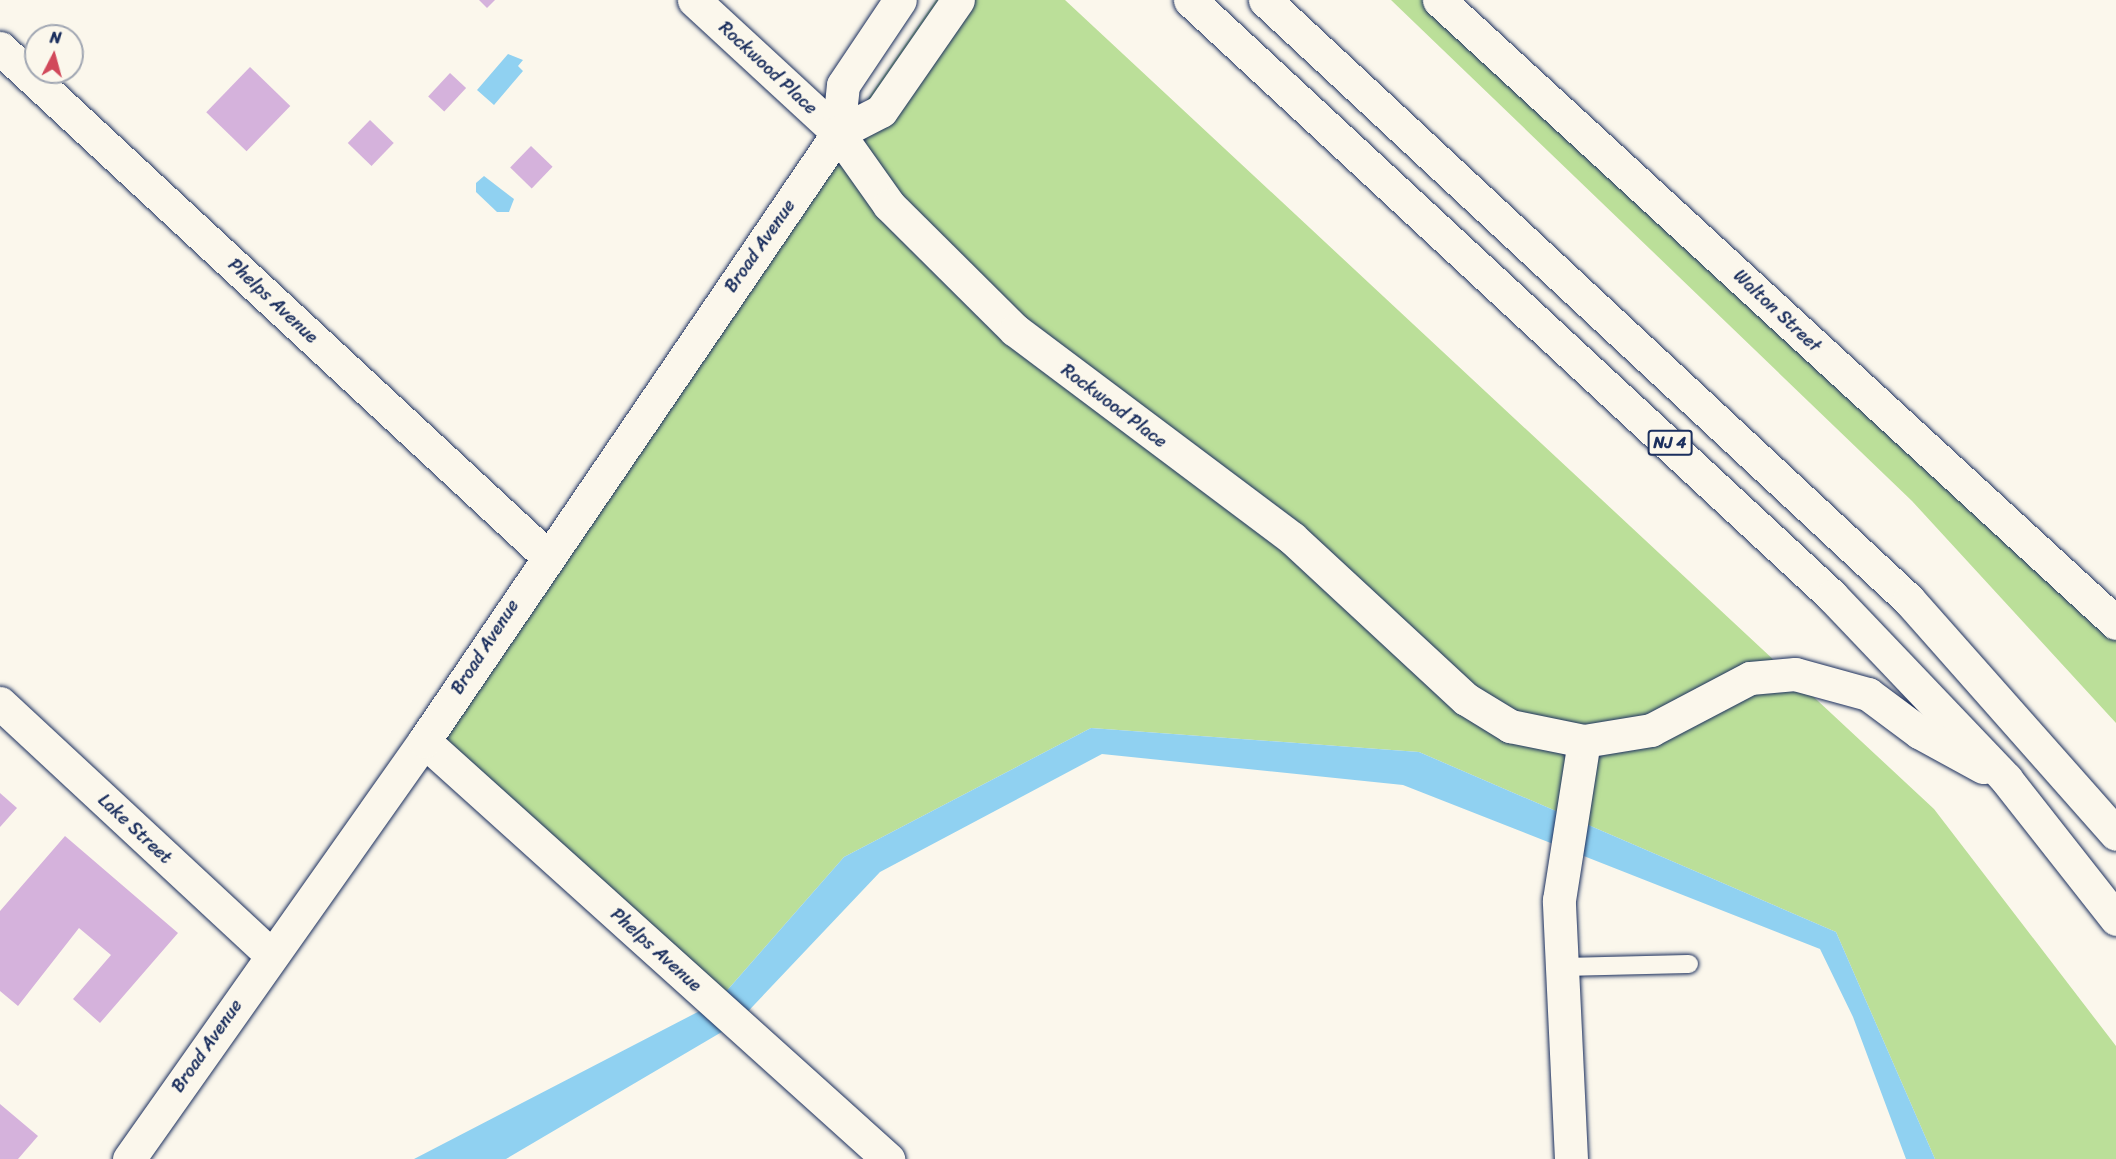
<!DOCTYPE html>
<style>
body{margin:0}
#map{position:relative;width:2116px;height:1159px;overflow:hidden;background:#fbf7ec;font-family:Sriracha,sans-serif}
div>[style]{position:absolute}
.green>*{inset:0;background:#bbdf99}
.water>*{inset:0;background:#90d1f1}
.building>*{inset:0;background:#d5b2dc;transform-origin:0 0}
.roads{filter:drop-shadow(0 0 2px #1b2f5e) drop-shadow(0 0 2px #1b2f5e)}
.lane>*{height:18px;margin:-9px;padding:0 9px;transform-origin:9px;border-radius:9px;background:#fbf7ec}
.street>*{height:33px;margin:-16.5px;padding:0 16.5px;transform-origin:16.5px;border-radius:16.5px;background:#fbf7ec}
.secondary>*{height:33px;margin:-16.5px;padding:0 16.5px;transform-origin:16.5px;border-radius:16.5px;background:#fbf7ec}
.highway>*{height:33px;margin:-16.5px;padding:0 16.5px;transform-origin:16.5px;border-radius:16.5px;background:#fbf7ec}
span{translate:-50% -50%;white-space:nowrap;text-align:center;line-height:1.15;-webkit-text-stroke:6px #fbf7ec;paint-order:stroke}
.shield-label span{padding:2px 4px;background:#fbf7ec;border:2px solid;border-radius:4px;-webkit-text-stroke-width:0}
.shield-label{font-size:16px;color:#1b2f5e;font-weight:700}
.street-label{font-size:18px;color:#1b2f5e}
.north{position:absolute;left:24px;top:24px;width:60px;height:60px;box-sizing:border-box;background:#fbf7ec;border:2px solid #a1a7b3;border-radius:50%;rotate:6deg;font-size:16px;font-weight:700;line-height:24px;text-align:center;color:#1b2f5e}
.north::after{content:'';display:block;margin:auto;width:21px;height:27px;background:#d1495b;clip-path:polygon(50% 0,100% 100%,50% 72%,0 100%)}
</style>
<div id="map">
<div class="green">
<i style="clip-path:polygon(936px 0,1065px 0,1934px 809px,2116px 1046px,2116px 1159px,1935px 1159px,1836px 932px,1419px 752px,1091px 728px,844px 857px,717px 1002px,424px 741px)"></i>
<i style="clip-path:polygon(1391px 0,1437px 0,2116px 627px,2116px 723px,1912px 501px)"></i>
</div>
<div class="water">
<i style="clip-path:polygon(508px 54px,523px 60px,518px 66px,523px 71px,494px 105px,477px 90px)"></i>
<i style="clip-path:polygon(484px 176px,514px 199px,509px 212px,497px 212px,476px 192px,476px 183px)"></i>
<i style="clip-path:polygon(1091px 728px,1419px 752px,1836px 932px,1935px 1159px,1906px 1159px,1853px 1017px,1820px 949px,1403px 785px,1102px 754px,880px 872px,737px 1023px,506px 1159px,414px 1159px,717px 1002px,844px 857px)"></i>
</div>
<div class="building">
<i style="clip-path:polygon(479px 0,495px 0,487px 8px)"></i>
<i style="left:250px;top:67px;width:56px;height:63px;rotate:44deg"></i>
<i style="left:450px;top:73px;width:22px;height:32px;rotate:43deg"></i>
<i style="left:370px;top:120px;width:33px;height:32px;rotate:44deg"></i>
<i style="left:531px;top:146px;width:30px;height:30px;rotate:44deg"></i>
<i style="clip-path:polygon(0 793px,17px 808px,0 827px)"></i>
<i style="clip-path:polygon(65px 836px,178px 933px,100px 1023px,73px 999px,111px 955px,79px 928px,18px 1006px,0 991px,0 911px)"></i>
<i style="clip-path:polygon(0 1104px,38px 1136px,18px 1159px,0 1159px)"></i>
</div>
<div class="roads">
<div class="lane">
<i style="left:1562px;top:967px;width:127px;rotate:-1.4deg"></i>
</div>
<div class="street">
<i style="left:694px;top:0;width:196px;rotate:42.7deg"></i>
<i style="left:1439px;top:0;width:920px;rotate:42.62deg"></i>
<i style="left:0;top:48px;width:745px;rotate:42.88deg"></i>
<i style="left:0;top:703px;width:370px;rotate:42.9deg"></i>
<i style="left:424px;top:741px;width:625px;rotate:42.01deg"></i>
<i style="left:1571px;top:1159px;width:259px;rotate:-92.7deg"></i>
<i style="left:1559px;top:900px;width:161px;rotate:-81.1deg"></i>
</div>
<div class="secondary">
<i style="left:838px;top:133px;width:88px;rotate:54.7deg"></i>
<i style="left:889px;top:205px;width:177px;rotate:44.8deg"></i>
<i style="left:1015px;top:330px;width:346px;rotate:36.9deg"></i>
<i style="left:1292px;top:538px;width:237px;rotate:42.8deg"></i>
<i style="left:1466px;top:699px;width:52px;rotate:31.5deg"></i>
<i style="left:1510px;top:726px;width:76px;rotate:11.5deg"></i>
<i style="left:838px;top:133px;width:48px;rotate:-84.1deg"></i>
<i style="left:843px;top:85px;width:102px;rotate:-56.2deg"></i>
<i style="left:129px;top:1159px;width:512px;rotate:-54.79deg"></i>
<i style="left:424px;top:741px;width:736px;rotate:-55.75deg"></i>
<i style="left:838px;top:133px;width:48px;rotate:-27.1deg"></i>
<i style="left:881px;top:111px;width:135px;rotate:-55.3deg"></i>
</div>
<div class="highway">
<i style="left:1190px;top:0;width:876px;rotate:42.87deg"></i>
<i style="left:1832px;top:596px;width:253px;rotate:46.4deg"></i>
<i style="left:2006px;top:779px;width:178px;rotate:51.8deg"></i>
<i style="left:1265px;top:0;width:880px;rotate:42.97deg"></i>
<i style="left:1909px;top:600px;width:312px;rotate:48.5deg"></i>
<i style="left:1584px;top:741px;width:68px;rotate:-9.3deg"></i>
<i style="left:1651px;top:730px;width:112px;rotate:-27.7deg"></i>
<i style="left:1750px;top:678px;width:45px;rotate:-5.1deg"></i>
<i style="left:1795px;top:674px;width:76px;rotate:15.3deg"></i>
<i style="left:1868px;top:694px;width:64px;rotate:36.7deg"></i>
<i style="left:1919px;top:732px;width:73px;rotate:28.7deg"></i>
</div>
</div>
<div class="shield-label">
<span style="left:1670px;top:443px">NJ 4</span>
</div>
<div class="street-label">
<span style="left:768px;top:68px;rotate:43deg">Rockwood Place</span>
<span style="left:760px;top:246px;rotate:-55deg">Broad Avenue</span>
<span style="left:273px;top:301px;rotate:43deg">Phelps Avenue</span>
<span style="left:1777px;top:311px;rotate:43deg">Walton Street</span>
<span style="left:1114px;top:406px;rotate:37deg">Rockwood Place</span>
<span style="left:485px;top:647px;rotate:-57deg">Broad Avenue</span>
<span style="left:135px;top:829px;rotate:43deg">Lake Street</span>
<span style="left:656px;top:950px;rotate:42deg">Phelps Avenue</span>
<span style="left:207px;top:1046px;rotate:-55deg">Broad Avenue</span>
</div>
<div class="north">N</div>
</div>
